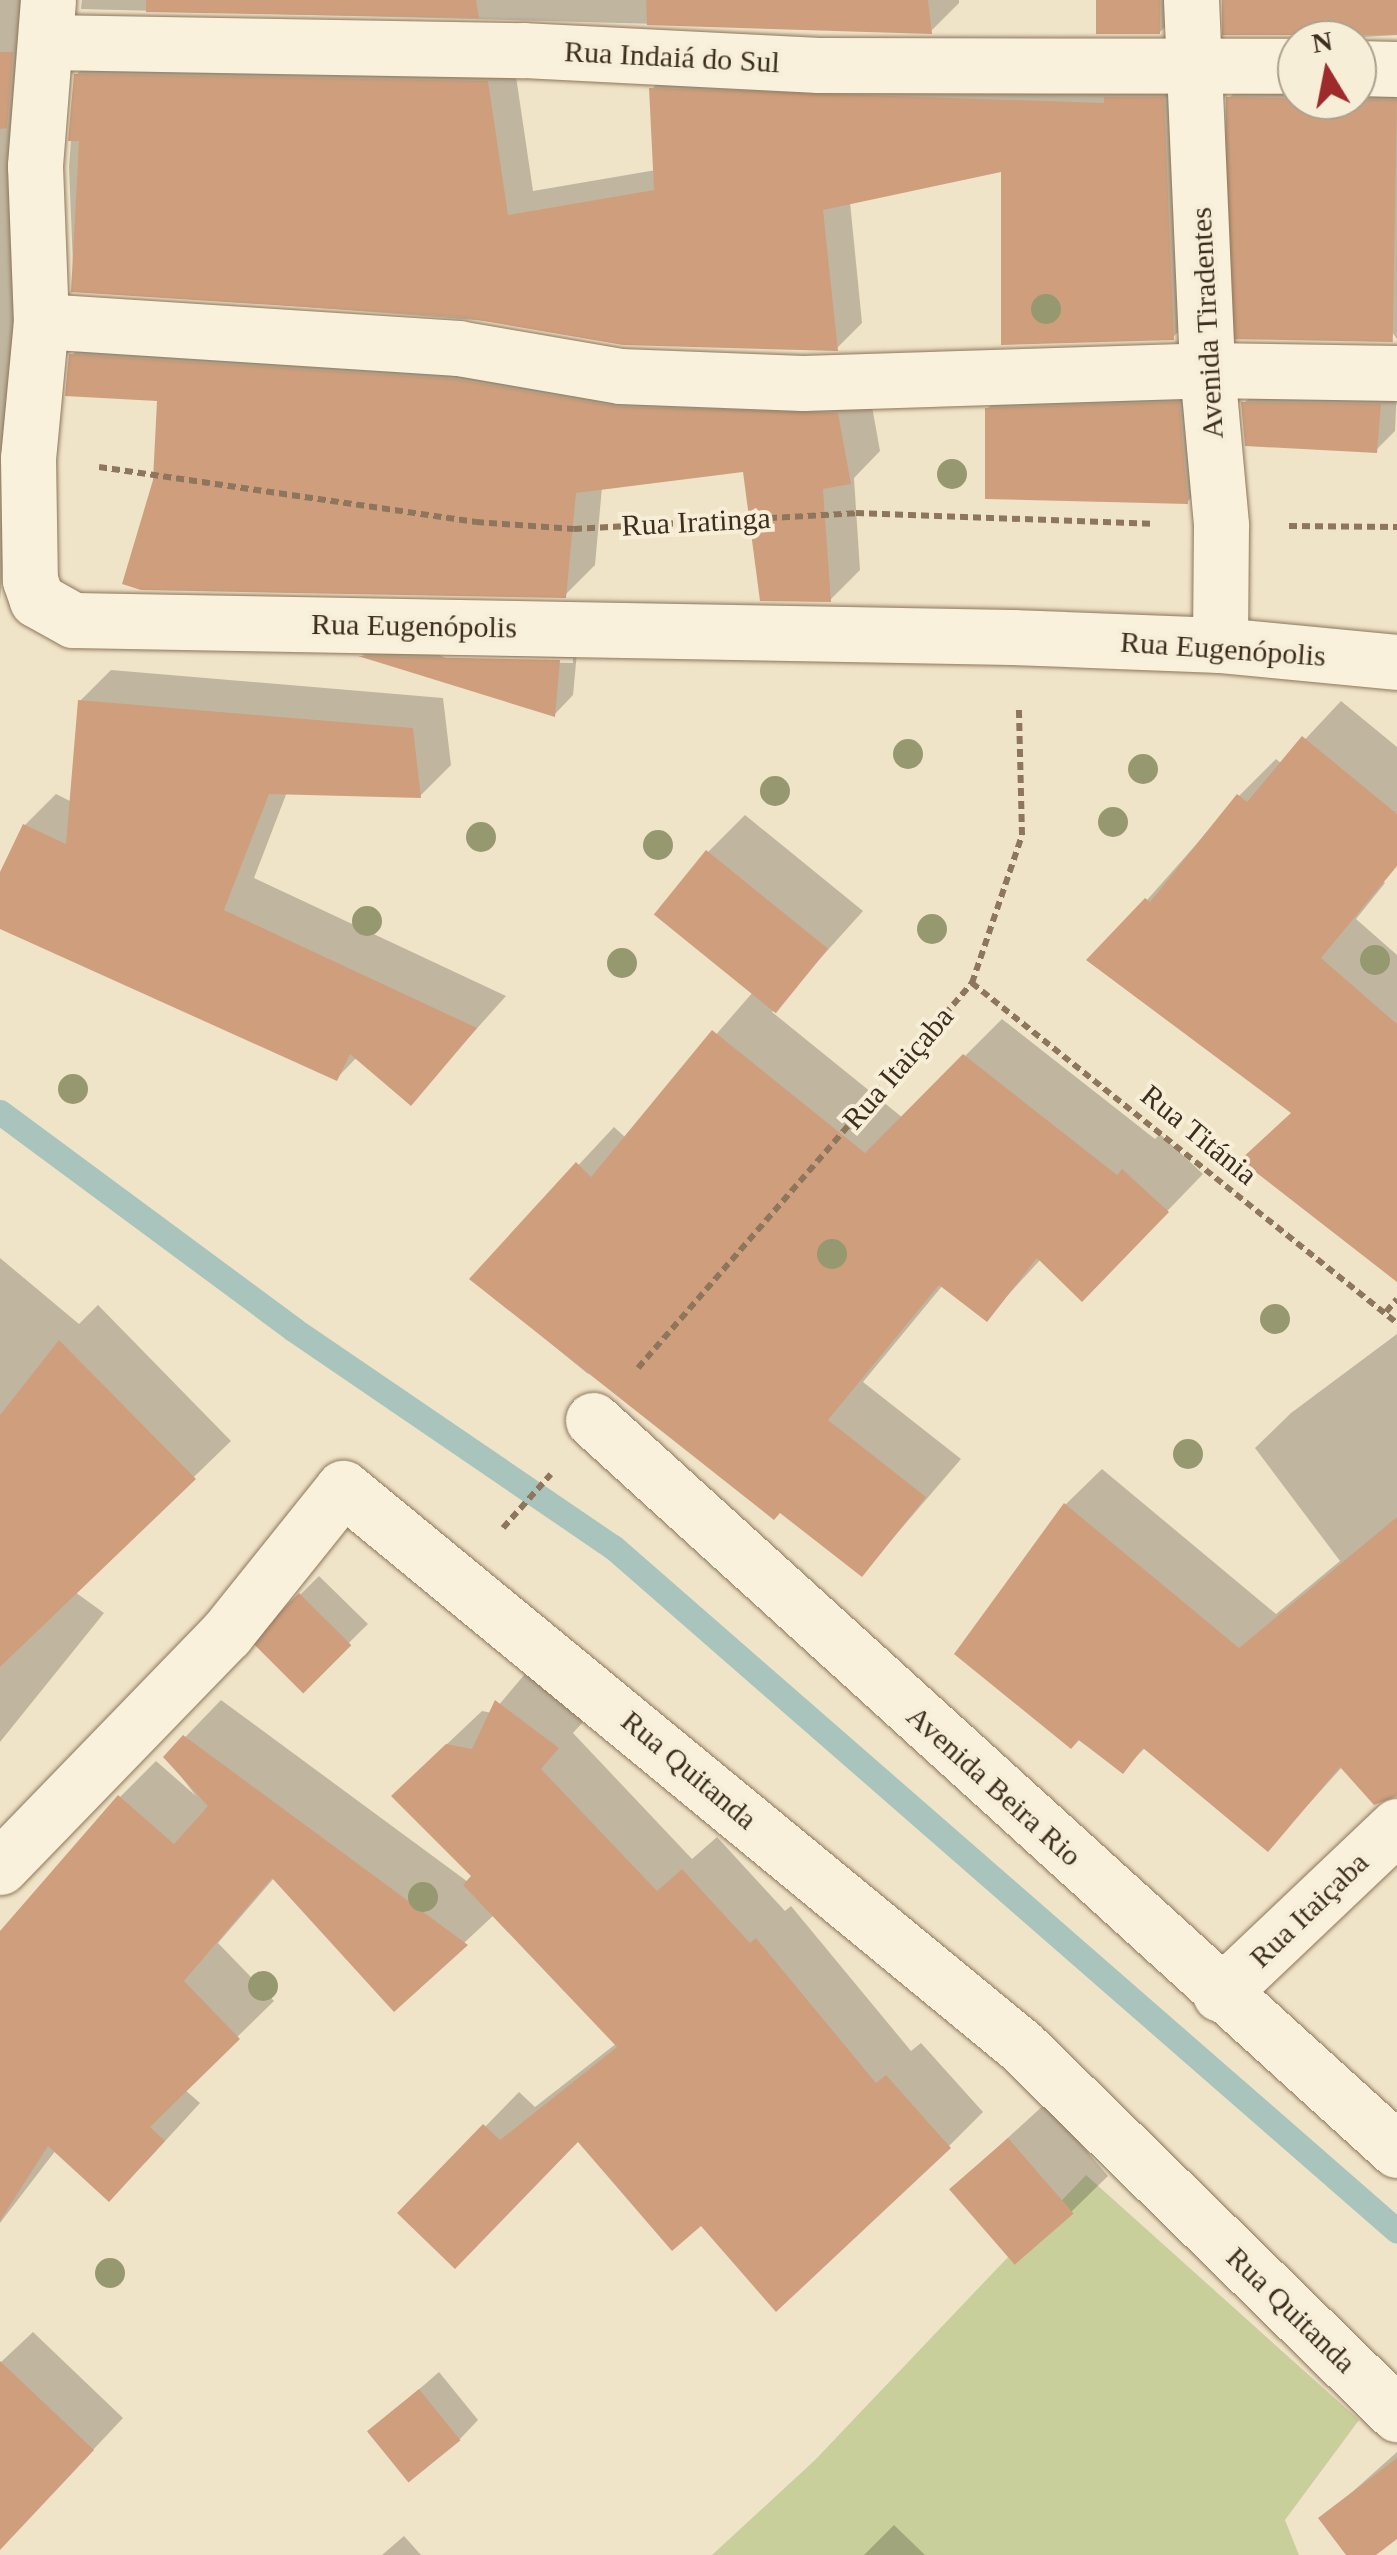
<!DOCTYPE html>
<meta charset="utf-8">
<style>
body{margin:0}
#map{position:relative;width:1397px;height:2555px;overflow:hidden;background:#f0e4c8;font-family:"Times New Roman",serif}
div>[style]{position:absolute}
.green>*{inset:0;background:#c9cf9b}
.shadow>*{inset:0;background:#0003}
.stream>*{height:25px;margin:-12.5px;padding:0 12.5px;transform-origin:12.5px;border-radius:12.5px;background:#a9c4bc}
.building>*{inset:0;background:#cf9f7d;transform-origin:0 0}
.path>*{height:6px;margin-top:-3px;transform-origin:0;background:repeating-linear-gradient(90deg,#8d765c 0 8px,transparent 0 13px)}
.roads{filter:drop-shadow(0 0 2px #8d765c) drop-shadow(0 0 2px #8d765c)}
.street>*{height:55px;margin:-27.5px;padding:0 27.5px;transform-origin:27.5px;border-radius:27.5px;background:#faf1dc}
.secondary>*{height:55px;margin:-27.5px;padding:0 27.5px;transform-origin:27.5px;border-radius:27.5px;background:#faf1dc}
.trees>*{width:30px;height:30px;margin:-15px;border-radius:50%;background:#96986f}
span{translate:-50% -50%;white-space:nowrap;text-align:center;line-height:1.15;-webkit-text-stroke:8px #f7eed8;paint-order:stroke}
.street-label{font-size:30px;color:#3d2e20}
.north{position:absolute;left:1277px;top:20px;width:100px;height:100px;box-sizing:border-box;background:#f7eed8;border:2px solid #ada18e;border-radius:50%;rotate:350deg;font-size:28px;font-weight:700;line-height:40px;text-align:center;color:#3d2e20}
.north::after{content:'';display:block;margin:auto;width:35px;height:45px;background:#9e2a2b;clip-path:polygon(50% 0,100% 100%,50% 72%,0 100%)}
</style>
<div id="map">
<div class="green">
<i style="clip-path:polygon(1086px 2175px,1359px 2420px,1285px 2520px,1299px 2555px,712px 2555px,815px 2460px)"></i>
</div>
<div class="shadow">
<i style="clip-path:polygon(0 0,41px 0,18px 405px,0 600px)"></i>
<i style="clip-path:polygon(82px 0,959px 0,959px 3px,931px 31px,81px 9px)"></i>
<i style="clip-path:polygon(1099px 0,1192px 0,1160px 32px)"></i>
<i style="clip-path:polygon(1222px 0,1397px 0,1397px 35px,1317px 40px)"></i>
<i style="clip-path:polygon(1357px 45px,1397px 65px,1397px 339px,1229px 98px,1262px 65px,1297px 65px,1297px 100px,1357px 100px)"></i>
<i style="clip-path:polygon(102px 49px,513px 56px,533px 191px,656px 170px,652px 89px,677px 63px,1188px 72px,1199px 312px,1173px 337px,1004px 169px,850px 202px,862px 323px,837px 348px,74px 289px,69px 167px,76px 75px)"></i>
<i style="clip-path:polygon(102px 325px,868px 384px,880px 451px,854px 478px,860px 570px,830px 600px,745px 469px,602px 487px,595px 565px,565px 595px,156px 480px,160px 399px,72px 355px)"></i>
<i style="clip-path:polygon(1204px 377px,1213px 476px,1187px 502px,987px 409px,1014px 383px)"></i>
<i style="clip-path:polygon(1263px 384px,1397px 386px,1395px 431px,1376px 450px,1244px 403px)"></i>
<i style="clip-path:polygon(evenodd,379px 638px,578px 642px,573px 695px,555px 714px,362px 655px,379px 638px,440px 655px,573px 658px,573px 663px,450px 661px,440px 655px)"></i>
<i style="clip-path:polygon(111px 670px,443px 698px,451px 765px,420px 796px,287px 792px,254px 878px,506px 996px,411px 1102px,357px 1057px,337px 1078px,0 926px,0 878px,25px 825px,56px 794px,72px 802px,80px 701px)"></i>
<i style="clip-path:polygon(1341px 701px,1397px 747px,1397px 854px,1378px 875px,1385px 883px,1356px 919px,1397px 955px,1397px 1259px,1147px 900px,1239px 796px,1276px 759px,1282px 764px)"></i>
<i style="clip-path:polygon(745px 815px,863px 911px,772px 1012px,903px 1118px,1002px 1019px,1155px 1139px,1160px 1134px,1203px 1174px,1119px 1261px,1041px 1259px,986px 1319px,943px 1285px,863px 1382px,961px 1459px,862px 1574px,593px 1369px,588px 1374px,472px 1279px,614px 1127px,626px 1138px,753px 992px,708px 852px)"></i>
<i style="clip-path:polygon(0 1258px,79px 1324px,98px 1305px,231px 1441px,75px 1592px,104px 1613px,0 1742px)"></i>
<i style="clip-path:polygon(1397px 1334px,1397px 1789px,1343px 1766px,1268px 1849px,1146px 1747px,1122px 1771px,957px 1654px,1066px 1504px,1102px 1469px,1276px 1614px,1340px 1561px,1255px 1448px,1291px 1413px)"></i>
<i style="clip-path:polygon(319px 1576px,368px 1624px,302px 1689px,300px 1595px)"></i>
<i style="clip-path:polygon(530px 1668px,591px 1713px,573px 1733px,692px 1859px,717px 1837px,785px 1911px,791px 1906px,911px 2051px,921px 2043px,983px 2112px,949px 2146px,701px 2223px,578px 2139px,401px 2213px,519px 2092px,535px 2107px,617px 2043px,494px 1915px,394px 2008px,275px 1877px,218px 1943px,274px 2001px,184px 2089px,200px 2103px,145px 2163px,56px 2150px,0 2223px,0 1935px,120px 1797px,156px 1761px,196px 1796px,166px 1757px,221px 1700px,468px 1882px,474px 1876px,428px 1762px,482px 1711px,492px 1713px)"></i>
<i style="clip-path:polygon(1046px 2103px,1108px 2176px,1071px 2212px,952px 2189px)"></i>
<i style="clip-path:polygon(33px 2332px,123px 2418px,0 2549px,0 2363px)"></i>
<i style="clip-path:polygon(439px 2372px,478px 2420px,460px 2439px,370px 2432px)"></i>
<i style="clip-path:polygon(1397px 2452px,1397px 2536px,1372px 2555px,1349px 2555px,1322px 2519px)"></i>
<i style="clip-path:polygon(894px 2525px,925px 2555px,864px 2555px)"></i>
<i style="clip-path:polygon(404px 2536px,421px 2555px,382px 2555px)"></i>
</div>
<div class="stream">
<i style="left:0;top:1112px;width:365px;rotate:36.5deg"></i>
<i style="left:293px;top:1329px;width:387px;rotate:34.3deg"></i>
<i style="left:613px;top:1547px;width:1040px;rotate:41.1deg"></i>
</div>
<div class="building">
<i style="clip-path:polygon(146px 0,476px 0,479px 18px,146px 12px)"></i>
<i style="clip-path:polygon(646px 0,928px 0,932px 34px,647px 25px)"></i>
<i style="left:1096px;top:0;width:64px;height:34px"></i>
<i style="left:1222px;top:0;width:175px;height:35px"></i>
<i style="clip-path:polygon(0 52px,13px 52px,7px 128px,0 129px)"></i>
<i style="clip-path:polygon(74px 74px,488px 81px,508px 215px,654px 190px,649px 88px,1104px 103px,1104px 97px,1164px 97px,1174px 340px,1001px 345px,1001px 172px,823px 210px,838px 351px,623px 345px,460px 317px,71px 292px,79px 141px,68px 141px)"></i>
<i style="left:1226px;top:97px;width:171px;height:242px;rotate:1deg"></i>
<i style="clip-path:polygon(69px 354px,454px 379px,619px 407px,838px 413px,851px 484px,823px 489px,831px 602px,760px 601px,743px 472px,576px 493px,566px 598px,141px 590px,122px 584px,153px 480px,157px 401px,65px 396px)"></i>
<i style="clip-path:polygon(1179px 402px,1188px 504px,985px 499px,985px 408px)"></i>
<i style="clip-path:polygon(1241px 402px,1381px 404px,1377px 453px,1245px 446px)"></i>
<i style="clip-path:polygon(358px 656px,560px 660px,555px 717px)"></i>
<i style="clip-path:polygon(78px 700px,413px 728px,421px 798px,269px 794px,224px 910px,477px 1028px,411px 1106px,350px 1054px,337px 1081px,0 929px,0 872px,23px 824px,66px 844px)"></i>
<i style="clip-path:polygon(1302px 736px,1397px 814px,1397px 866px,1321px 958px,1397px 1024px,1397px 1282px,1240px 1160px,1291px 1113px,1086px 960px,1145px 898px,1150px 902px,1237px 794px,1247px 802px)"></i>
<i style="left:706px;top:850px;width:157px;height:83px;rotate:39deg"></i>
<i style="clip-path:polygon(712px 1030px,865px 1153px,963px 1054px,1117px 1175px,1122px 1169px,1169px 1212px,1082px 1302px,1037px 1258px,987px 1322px,939px 1285px,828px 1420px,926px 1497px,862px 1577px,780px 1513px,774px 1520px,469px 1279px,576px 1162px,591px 1177px)"></i>
<i style="clip-path:polygon(59px 1340px,196px 1479px,0 1667px,0 1415px)"></i>
<i style="clip-path:polygon(1064px 1503px,1239px 1648px,1397px 1517px,1397px 1796px,1374px 1805px,1340px 1767px,1268px 1852px,1143px 1748px,1123px 1774px,1079px 1740px,1071px 1749px,954px 1654px)"></i>
<i style="left:299px;top:1593px;width:74px;height:68px;rotate:45deg"></i>
<i style="clip-path:polygon(495px 1700px,559px 1748px,541px 1769px,657px 1891px,682px 1869px,750px 1943px,756px 1938px,876px 2083px,886px 2075px,951px 2148px,776px 2312px,701px 2226px,672px 2251px,578px 2142px,455px 2269px,397px 2213px,483px 2124px,500px 2140px,617px 2047px,463px 1885px,471px 1876px,391px 1796px,446px 1744px,472px 1749px)"></i>
<i style="clip-path:polygon(183px 1735px,468px 1945px,394px 2012px,272px 1878px,184px 1981px,240px 2039px,150px 2127px,165px 2141px,109px 2202px,48px 2146px,0 2221px,0 1931px,118px 1795px,174px 1844px,208px 1806px,163px 1757px)"></i>
<i style="left:1008px;top:2138px;width:100px;height:78px;rotate:49deg"></i>
<i style="clip-path:polygon(0 2361px,94px 2450px,0 2550px)"></i>
<i style="left:419px;top:2389px;width:66px;height:67px;rotate:51deg"></i>
<i style="clip-path:polygon(1397px 2458px,1397px 2539px,1376px 2555px,1346px 2555px,1318px 2518px)"></i>
</div>
<div class="path">
<i style="left:99px;top:467px;width:381px;rotate:8.3deg"></i>
<i style="left:476px;top:522px;width:98px;rotate:4.1deg"></i>
<i style="left:574px;top:529px;width:282px;rotate:-3.2deg"></i>
<i style="left:856px;top:513px;width:295px;rotate:2.1deg"></i>
<i style="left:1289px;top:526px;width:108px;rotate:0.5deg"></i>
<i style="left:972px;top:983px;width:544px;rotate:38.66deg"></i>
<i style="left:1386px;top:1312px;width:17px;rotate:-50deg"></i>
<i style="left:638px;top:1368px;width:510px;rotate:-49.06deg"></i>
<i style="left:972px;top:983px;width:156px;rotate:-71.3deg"></i>
<i style="left:1022px;top:835px;width:127px;rotate:-91.4deg"></i>
<i style="left:503px;top:1528px;width:72px;rotate:-48.4deg"></i>
</div>
<div class="roads">
<div class="street">
<i style="left:48px;top:0;width:167px;rotate:94.5deg"></i>
<i style="left:35px;top:166px;width:155px;rotate:87.8deg"></i>
<i style="left:41px;top:321px;width:138px;rotate:95.4deg"></i>
<i style="left:28px;top:458px;width:122px;rotate:89.1deg"></i>
<i style="left:30px;top:580px;width:21px;rotate:71deg"></i>
<i style="left:37px;top:600px;width:41px;rotate:29.1deg"></i>
<i style="left:73px;top:620px;width:939px;rotate:1.04deg"></i>
<i style="left:1012px;top:637px;width:208px;rotate:2.2deg"></i>
<i style="left:1220px;top:645px;width:178px;rotate:5.5deg"></i>
<i style="left:46px;top:42px;width:477px;rotate:1deg"></i>
<i style="left:523px;top:50px;width:296px;rotate:2.9deg"></i>
<i style="left:819px;top:65px;width:478px;rotate:0.1deg"></i>
<i style="left:1357px;top:68px;width:40px;rotate:1.4deg"></i>
<i style="left:41px;top:321px;width:418px;rotate:3.7deg"></i>
<i style="left:458px;top:348px;width:164px;rotate:9.8deg"></i>
<i style="left:620px;top:376px;width:183px;rotate:2.2deg"></i>
<i style="left:803px;top:383px;width:404px;rotate:-1.8deg"></i>
<i style="left:1207px;top:370px;width:190px;rotate:0.9deg"></i>
<i style="left:1207px;top:370px;width:156px;rotate:84.8deg"></i>
<i style="left:1221px;top:525px;width:120px;rotate:90.5deg"></i>
<i style="left:593px;top:1420px;width:1086px;rotate:42.24deg"></i>
<i style="left:0;top:1867px;width:325px;rotate:-45.9deg"></i>
<i style="left:226px;top:1634px;width:187px;rotate:-51.3deg"></i>
<i style="left:343px;top:1488px;width:877px;rotate:39.45deg"></i>
<i style="left:1020px;top:2045px;width:528px;rotate:44.39deg"></i>
<i style="left:1220px;top:1994px;width:244px;rotate:-43.5deg"></i>
</div>
<div class="secondary">
<i style="left:1191px;top:0;width:370px;rotate:87.5deg"></i>
</div>
</div>
<div class="trees">
<i style="left:1046px;top:309px"></i>
<i style="left:952px;top:474px"></i>
<i style="left:908px;top:754px"></i>
<i style="left:1143px;top:769px"></i>
<i style="left:775px;top:791px"></i>
<i style="left:1113px;top:822px"></i>
<i style="left:481px;top:837px"></i>
<i style="left:658px;top:845px"></i>
<i style="left:367px;top:921px"></i>
<i style="left:932px;top:929px"></i>
<i style="left:1375px;top:960px"></i>
<i style="left:622px;top:963px"></i>
<i style="left:73px;top:1089px"></i>
<i style="left:832px;top:1254px"></i>
<i style="left:1275px;top:1319px"></i>
<i style="left:1188px;top:1454px"></i>
<i style="left:423px;top:1897px"></i>
<i style="left:263px;top:1986px"></i>
<i style="left:110px;top:2273px"></i>
</div>
<div class="street-label">
<span style="left:672px;top:57px;rotate:3deg">Rua Indaiá do Sul</span>
<span style="left:1207px;top:323px;rotate:-93deg">Avenida Tiradentes</span>
<span style="left:696px;top:522px;rotate:-3deg">Rua Iratinga</span>
<span style="left:414px;top:626px;rotate:1deg">Rua Eugenópolis</span>
<span style="left:1223px;top:649px;rotate:4deg">Rua Eugenópolis</span>
<span style="left:898px;top:1068px;rotate:-49deg">Rua Itaiçaba</span>
<span style="left:1199px;top:1135px;rotate:39deg">Rua Titánia</span>
<span style="left:689px;top:1770px;rotate:40deg">Rua Quitanda</span>
<span style="left:994px;top:1786px;rotate:42deg">Avenida Beira Rio</span>
<span style="left:1309px;top:1910px;rotate:-44deg">Rua Itaiçaba</span>
<span style="left:1291px;top:2310px;rotate:44deg">Rua Quitanda</span>
</div>
<div class="north">N</div>
</div>
